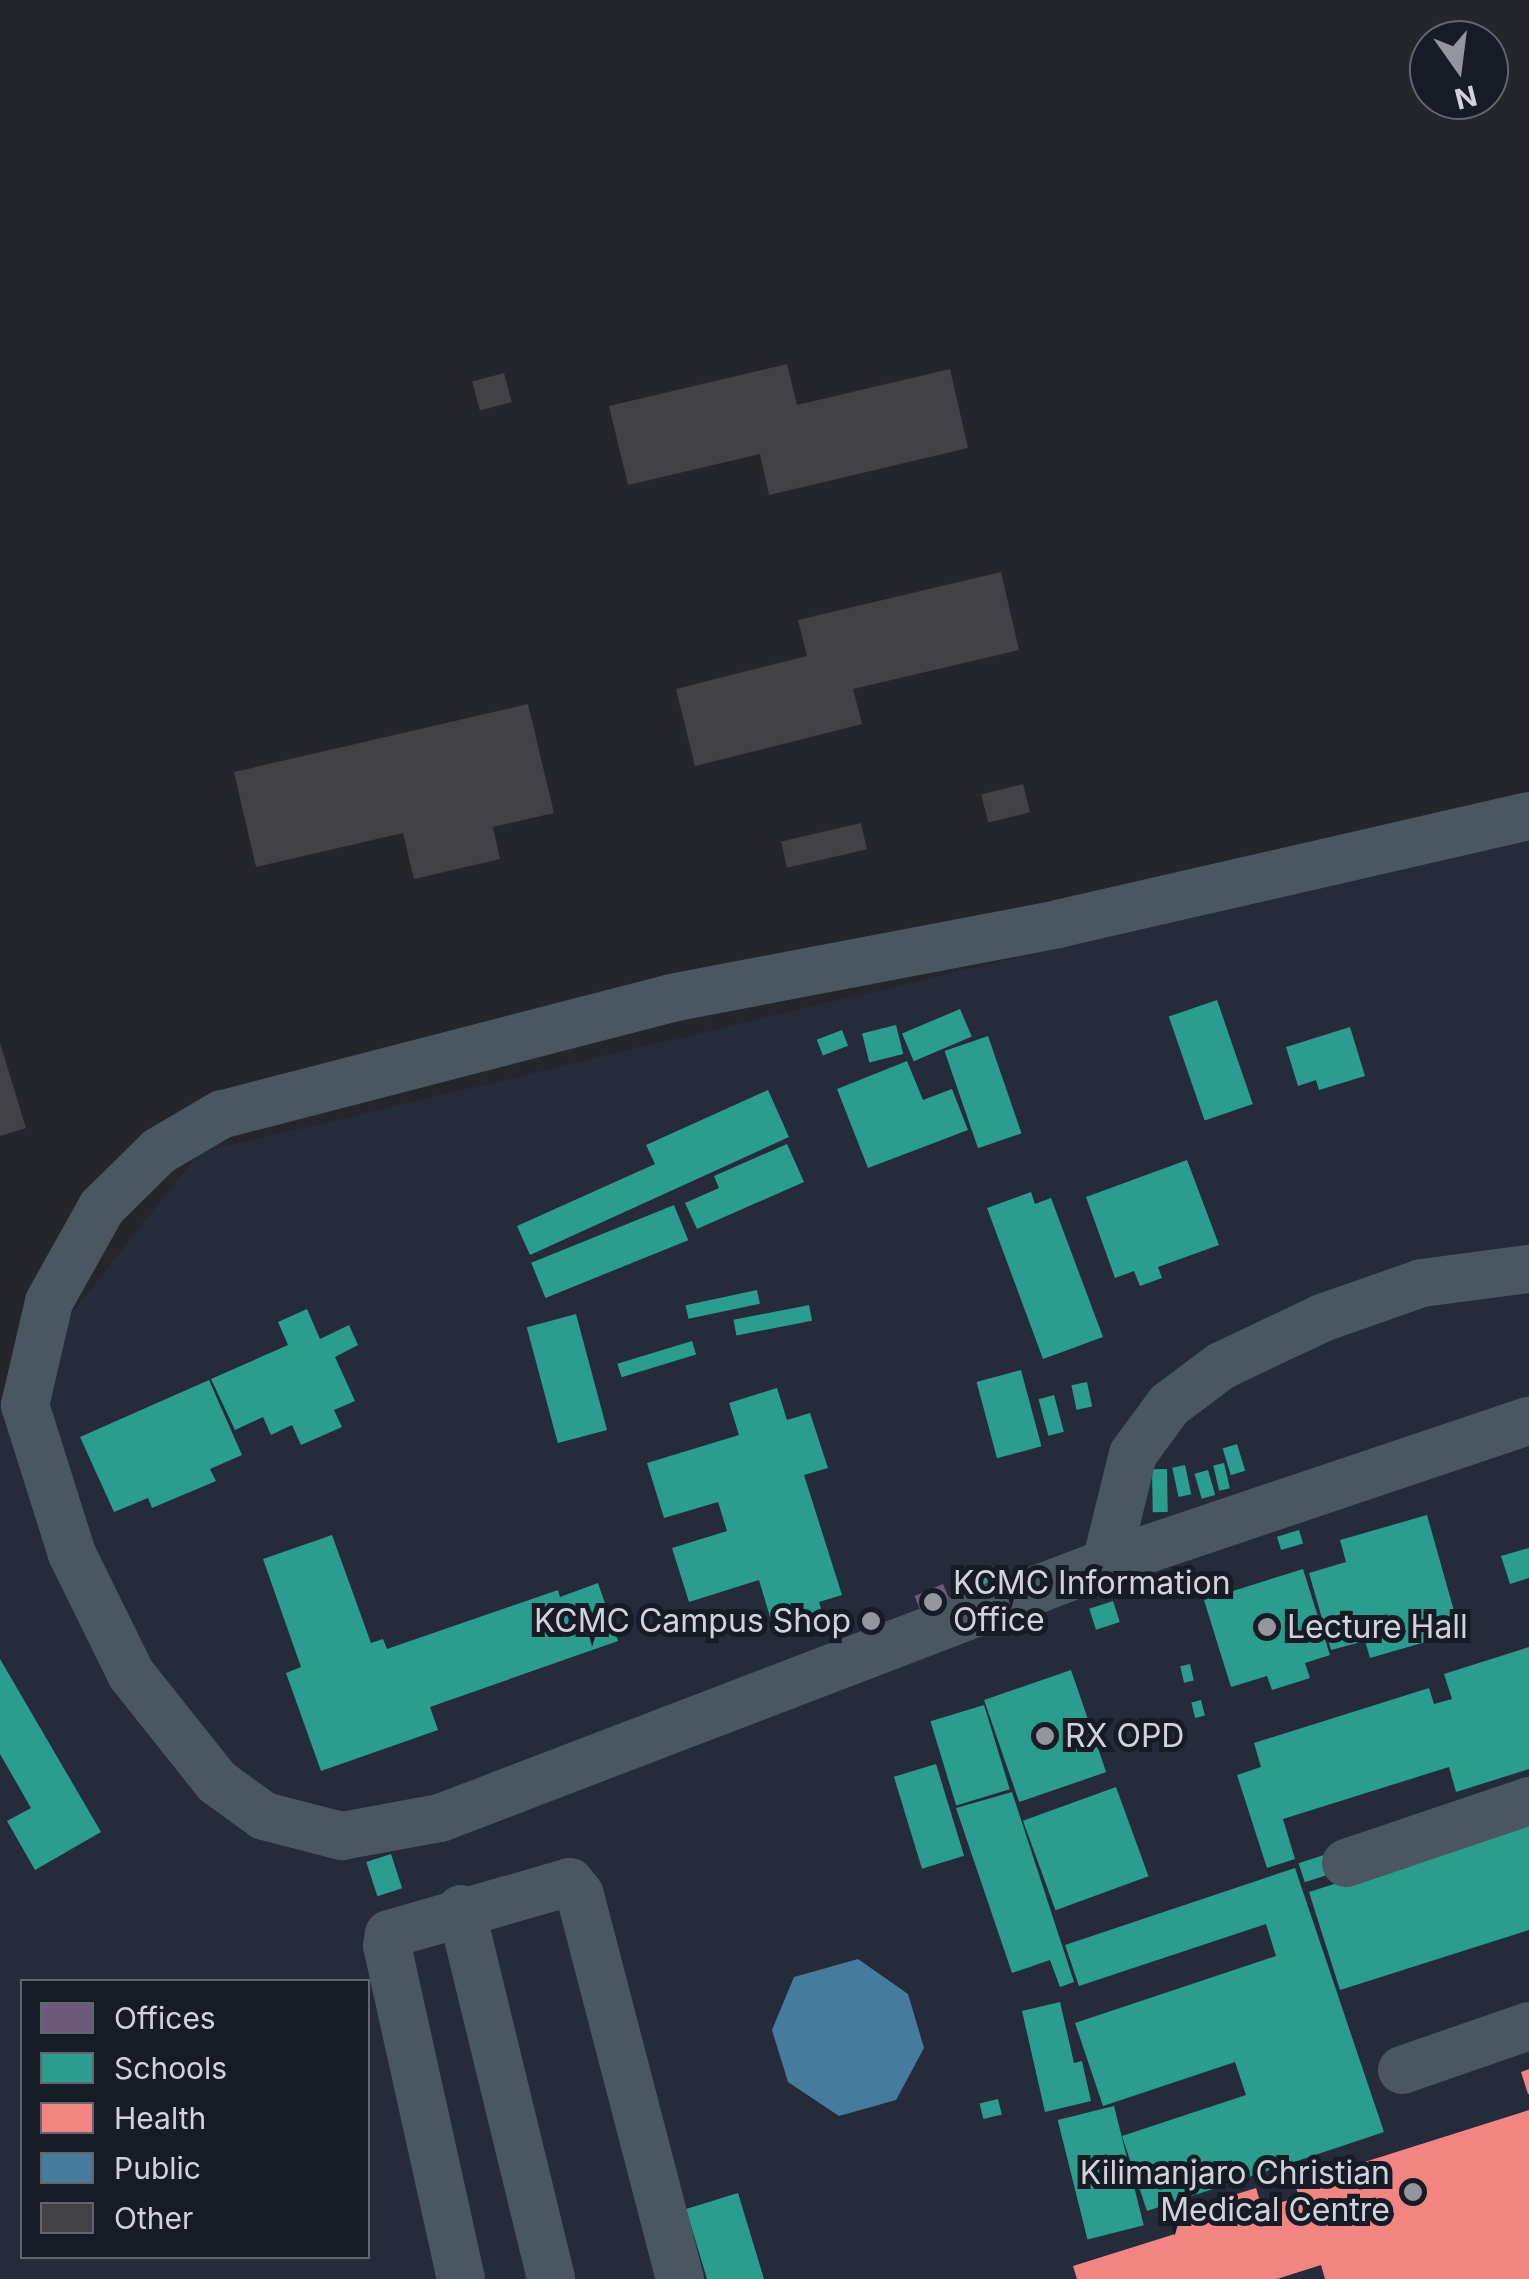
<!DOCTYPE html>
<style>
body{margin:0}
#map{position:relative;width:1529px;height:2279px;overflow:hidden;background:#24262c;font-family:Inter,sans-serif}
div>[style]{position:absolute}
.built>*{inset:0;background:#262b3b}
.offices>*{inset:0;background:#6d597a;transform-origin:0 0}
.schools>*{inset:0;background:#2a9d8f;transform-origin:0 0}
.health>*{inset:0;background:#f28482}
.public>*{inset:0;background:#457b9d}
.building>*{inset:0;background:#414146;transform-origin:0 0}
.minor>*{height:48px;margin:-24px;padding:0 24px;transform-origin:24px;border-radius:24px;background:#4a5760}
.dots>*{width:28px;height:28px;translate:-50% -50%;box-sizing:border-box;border:5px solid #171b26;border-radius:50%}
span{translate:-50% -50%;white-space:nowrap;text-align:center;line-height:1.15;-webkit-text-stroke:10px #171b26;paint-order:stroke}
.poi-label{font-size:32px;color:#d0d3db}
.left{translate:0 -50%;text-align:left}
.right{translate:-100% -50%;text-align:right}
.legend{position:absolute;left:20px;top:1979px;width:350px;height:280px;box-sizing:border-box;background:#171b26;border:2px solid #61656e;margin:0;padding:12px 18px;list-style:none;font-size:30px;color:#d0d3db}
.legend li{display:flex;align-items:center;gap:20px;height:50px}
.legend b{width:50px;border:2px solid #61656e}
.north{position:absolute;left:1409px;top:20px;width:100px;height:100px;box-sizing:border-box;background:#171b26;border:2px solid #61656e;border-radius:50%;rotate:166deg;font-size:28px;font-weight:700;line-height:40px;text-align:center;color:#d0d3db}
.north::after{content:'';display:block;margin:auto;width:35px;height:45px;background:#94969e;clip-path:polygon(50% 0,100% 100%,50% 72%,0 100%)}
</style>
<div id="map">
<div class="built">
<i style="clip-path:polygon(evenodd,1529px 835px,1529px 2279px,0 2279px,0 1403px,199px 1153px,1529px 835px,22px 1982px,368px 1982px,368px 2256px,22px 2256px,22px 1982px)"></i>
</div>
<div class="offices">
<i style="left:943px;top:1584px;width:26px;height:31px;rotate:67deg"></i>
</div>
<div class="schools">
<i style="left:1217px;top:1000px;width:110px;height:51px;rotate:71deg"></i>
<i style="left:960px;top:1009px;width:30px;height:63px;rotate:67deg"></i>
<i style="left:896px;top:1025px;width:30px;height:35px;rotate:76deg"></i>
<i style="clip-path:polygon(1350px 1027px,1365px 1076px,1319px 1090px,1316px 1080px,1298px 1086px,1286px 1047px)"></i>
<i style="left:842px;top:1030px;width:17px;height:27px;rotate:69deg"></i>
<i style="left:988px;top:1036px;width:103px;height:46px;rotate:71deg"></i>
<i style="clip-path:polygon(907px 1061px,923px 1100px,952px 1089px,968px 1130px,868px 1168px,837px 1089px)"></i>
<i style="clip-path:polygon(768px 1090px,789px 1137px,530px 1255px,517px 1226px,655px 1164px,646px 1145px)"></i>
<i style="clip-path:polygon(787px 1144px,804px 1182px,697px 1229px,685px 1203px,719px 1188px,714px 1176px)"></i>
<i style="clip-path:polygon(1187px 1160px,1219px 1245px,1158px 1267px,1162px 1278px,1140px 1286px,1134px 1271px,1115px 1278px,1086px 1197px)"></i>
<i style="clip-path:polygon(1031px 1192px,1035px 1204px,1051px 1198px,1103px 1337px,1043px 1359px,987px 1208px)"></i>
<i style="left:674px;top:1205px;width:38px;height:154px;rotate:68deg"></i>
<i style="left:757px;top:1290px;width:14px;height:73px;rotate:78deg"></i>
<i style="left:809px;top:1305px;width:16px;height:77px;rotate:79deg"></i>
<i style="clip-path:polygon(307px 1309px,320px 1339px,349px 1325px,358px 1345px,335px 1357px,355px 1401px,334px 1410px,342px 1427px,301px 1445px,292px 1425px,271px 1435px,263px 1417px,235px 1430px,211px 1379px,288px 1345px,278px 1322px)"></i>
<i style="left:576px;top:1314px;width:120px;height:51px;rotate:75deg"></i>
<i style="left:692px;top:1341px;width:14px;height:78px;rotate:73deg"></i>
<i style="left:1021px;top:1370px;width:79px;height:46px;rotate:75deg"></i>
<i style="clip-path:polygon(209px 1380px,242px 1455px,210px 1469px,216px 1481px,152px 1508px,148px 1498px,114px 1512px,80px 1437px)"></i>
<i style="left:1087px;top:1382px;width:25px;height:16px;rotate:78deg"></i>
<i style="clip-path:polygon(777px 1388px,787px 1420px,810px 1413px,828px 1468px,804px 1475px,842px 1595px,819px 1602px,823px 1616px,799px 1623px,795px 1609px,770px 1617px,759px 1580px,689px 1602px,672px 1548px,727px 1531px,718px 1502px,664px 1518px,647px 1463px,739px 1435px,729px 1403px)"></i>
<i style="left:1054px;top:1395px;width:38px;height:16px;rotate:75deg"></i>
<i style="left:1237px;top:1444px;width:28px;height:15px;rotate:73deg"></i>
<i style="left:1224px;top:1463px;width:26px;height:11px;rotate:77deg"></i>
<i style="left:1185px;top:1465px;width:30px;height:13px;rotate:78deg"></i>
<i style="left:1167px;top:1469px;width:43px;height:15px;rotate:89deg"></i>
<i style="left:1208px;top:1470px;width:26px;height:14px;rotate:74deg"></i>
<i style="clip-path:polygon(1427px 1515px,1460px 1632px,1370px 1658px,1365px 1641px,1331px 1650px,1309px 1573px,1346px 1562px,1340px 1540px)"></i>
<i style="left:1299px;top:1530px;width:14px;height:23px;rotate:73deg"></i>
<i style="clip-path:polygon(332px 1535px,371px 1643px,383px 1639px,387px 1649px,558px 1590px,560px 1597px,598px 1583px,618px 1641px,430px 1707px,438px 1730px,321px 1771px,286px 1673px,301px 1667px,263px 1559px)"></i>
<i style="clip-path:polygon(1529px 1548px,1529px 1578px,1510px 1584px,1501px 1556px)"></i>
<i style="left:993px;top:1566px;width:20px;height:17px;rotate:72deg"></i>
<i style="clip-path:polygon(1303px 1569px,1330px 1655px,1305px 1663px,1310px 1678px,1272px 1690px,1267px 1676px,1231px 1687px,1204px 1600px)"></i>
<i style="left:1161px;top:1584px;width:13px;height:9px;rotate:72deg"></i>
<i style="left:1113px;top:1601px;width:22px;height:25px;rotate:72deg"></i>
<i style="clip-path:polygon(1529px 1647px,1529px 1769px,1456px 1792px,1449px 1767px,1283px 1819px,1295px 1859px,1267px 1868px,1237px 1775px,1261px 1767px,1254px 1743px,1429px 1688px,1434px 1704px,1452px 1699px,1444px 1674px)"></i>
<i style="clip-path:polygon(0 1659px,101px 1832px,35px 1870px,7px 1821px,31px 1808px,0 1754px)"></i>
<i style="left:1190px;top:1664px;width:17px;height:10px;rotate:77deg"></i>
<i style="left:1071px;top:1670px;width:108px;height:92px;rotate:71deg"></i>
<i style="left:1201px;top:1700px;width:16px;height:10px;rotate:76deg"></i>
<i style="left:984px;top:1705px;width:88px;height:56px;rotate:73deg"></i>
<i style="left:936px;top:1764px;width:96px;height:44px;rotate:73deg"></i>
<i style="left:1116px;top:1787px;width:95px;height:99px;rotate:70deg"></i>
<i style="clip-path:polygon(1012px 1792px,1074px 1982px,1060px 1987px,1050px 1960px,1012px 1973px,956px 1808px)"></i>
<i style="clip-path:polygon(1529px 1822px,1529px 1930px,1340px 1990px,1309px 1892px)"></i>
<i style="left:1330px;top:1853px;width:20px;height:33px;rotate:72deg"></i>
<i style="left:391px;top:1854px;width:36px;height:26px;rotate:72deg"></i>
<i style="clip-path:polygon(1295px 1868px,1384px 2132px,1147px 2211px,1122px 2136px,1246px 2095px,1235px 2062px,1103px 2106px,1075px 2023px,1276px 1956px,1266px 1924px,1079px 1986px,1065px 1945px)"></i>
<i style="clip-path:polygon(1060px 2002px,1074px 2063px,1082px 2061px,1091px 2101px,1045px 2112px,1022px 2011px)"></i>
<i style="left:998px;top:2099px;width:16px;height:19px;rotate:76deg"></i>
<i style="left:1114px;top:2106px;width:123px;height:58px;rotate:76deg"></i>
<i style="clip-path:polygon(738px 2193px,764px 2279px,707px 2279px,686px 2209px)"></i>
</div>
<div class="health">
<i style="clip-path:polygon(1529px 2069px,1529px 2094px,1528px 2094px,1521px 2072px)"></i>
<i style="clip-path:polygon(1529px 2110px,1529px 2279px,1325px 2279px,1321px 2265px,1277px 2279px,1077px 2279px,1073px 2266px,1175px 2234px,1173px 2226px,1225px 2210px,1221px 2199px,1256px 2188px,1262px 2208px,1299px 2197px,1295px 2184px)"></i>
</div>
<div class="public">
<i style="clip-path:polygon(858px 1959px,908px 1994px,924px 2048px,896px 2100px,839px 2116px,788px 2082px,772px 2030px,794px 1977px)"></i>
</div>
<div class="building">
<i style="clip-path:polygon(787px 364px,797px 405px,950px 369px,968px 448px,769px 495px,760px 454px,628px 485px,609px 406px)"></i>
<i style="left:504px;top:373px;width:30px;height:33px;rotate:75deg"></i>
<i style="clip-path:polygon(1001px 572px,1019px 650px,853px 689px,862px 724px,695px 766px,676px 689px,807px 656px,798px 620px)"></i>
<i style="clip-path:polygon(528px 704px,554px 813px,493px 827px,500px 859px,414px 879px,403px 833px,256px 867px,234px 772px)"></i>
<i style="left:1023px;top:784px;width:29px;height:43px;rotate:76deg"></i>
<i style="left:861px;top:823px;width:27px;height:82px;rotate:77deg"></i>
<i style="clip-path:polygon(0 1043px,26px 1128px,0 1136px)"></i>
</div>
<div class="minor">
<i style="left:1529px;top:816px;width:482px;rotate:167.1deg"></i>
<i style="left:1059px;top:924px;width:394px;rotate:169.2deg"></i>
<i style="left:672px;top:998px;width:465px;rotate:165.5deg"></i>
<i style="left:222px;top:1114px;width:73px;rotate:149.6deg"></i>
<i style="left:159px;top:1151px;width:80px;rotate:135.5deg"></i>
<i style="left:102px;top:1207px;width:109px;rotate:119.2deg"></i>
<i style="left:49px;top:1302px;width:106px;rotate:103.1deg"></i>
<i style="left:25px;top:1405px;width:156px;rotate:72.5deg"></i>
<i style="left:72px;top:1554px;width:134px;rotate:63.8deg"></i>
<i style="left:131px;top:1674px;width:138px;rotate:51.5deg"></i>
<i style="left:217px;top:1782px;width:58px;rotate:35.9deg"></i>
<i style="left:264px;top:1816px;width:81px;rotate:14.4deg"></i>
<i style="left:342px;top:1836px;width:100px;rotate:-10.4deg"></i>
<i style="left:440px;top:1818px;width:713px;rotate:-20.95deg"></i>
<i style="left:1106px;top:1563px;width:446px;rotate:-18.6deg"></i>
<i style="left:1106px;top:1563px;width:112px;rotate:-76.1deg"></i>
<i style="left:1133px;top:1454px;width:61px;rotate:-53.7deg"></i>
<i style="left:1169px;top:1405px;width:65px;rotate:-36.9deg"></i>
<i style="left:1221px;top:1366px;width:112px;rotate:-25.4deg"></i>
<i style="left:1322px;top:1318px;width:106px;rotate:-19.3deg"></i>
<i style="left:1422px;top:1283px;width:108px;rotate:-7.5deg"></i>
<i style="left:1346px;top:1863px;width:193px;rotate:-18.7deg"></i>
<i style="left:461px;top:1909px;width:381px;rotate:76.3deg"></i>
<i style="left:1402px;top:2070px;width:134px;rotate:-19.1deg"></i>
<i style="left:461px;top:2279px;width:341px;rotate:-102.5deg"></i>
<i style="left:387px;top:1946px;width:12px;rotate:-81deg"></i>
<i style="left:389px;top:1934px;width:188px;rotate:-16deg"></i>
<i style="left:570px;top:1882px;width:16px;rotate:52deg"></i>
<i style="left:580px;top:1895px;width:397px;rotate:75.4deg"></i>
</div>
<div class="dots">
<i style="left:933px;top:1602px;background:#94969e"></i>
<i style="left:871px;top:1621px;background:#94969e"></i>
<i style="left:1267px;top:1627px;background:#94969e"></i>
<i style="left:1045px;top:1736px;background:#94969e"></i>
<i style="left:1413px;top:2192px;background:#94969e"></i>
</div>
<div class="poi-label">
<span class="left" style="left:953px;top:1602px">KCMC Information<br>Office</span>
<span class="right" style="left:851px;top:1621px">KCMC Campus Shop</span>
<span class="left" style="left:1287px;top:1627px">Lecture Hall</span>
<span class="left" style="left:1065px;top:1736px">RX OPD</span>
<span class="right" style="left:1390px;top:2192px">Kilimanjaro Christian<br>Medical Centre</span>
</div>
<ul class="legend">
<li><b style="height:28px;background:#6d597a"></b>Offices</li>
<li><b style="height:28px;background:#2a9d8f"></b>Schools</li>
<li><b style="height:28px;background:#f28482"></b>Health</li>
<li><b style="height:28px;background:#457b9d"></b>Public</li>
<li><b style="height:28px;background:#414146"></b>Other</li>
</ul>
<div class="north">N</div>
</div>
